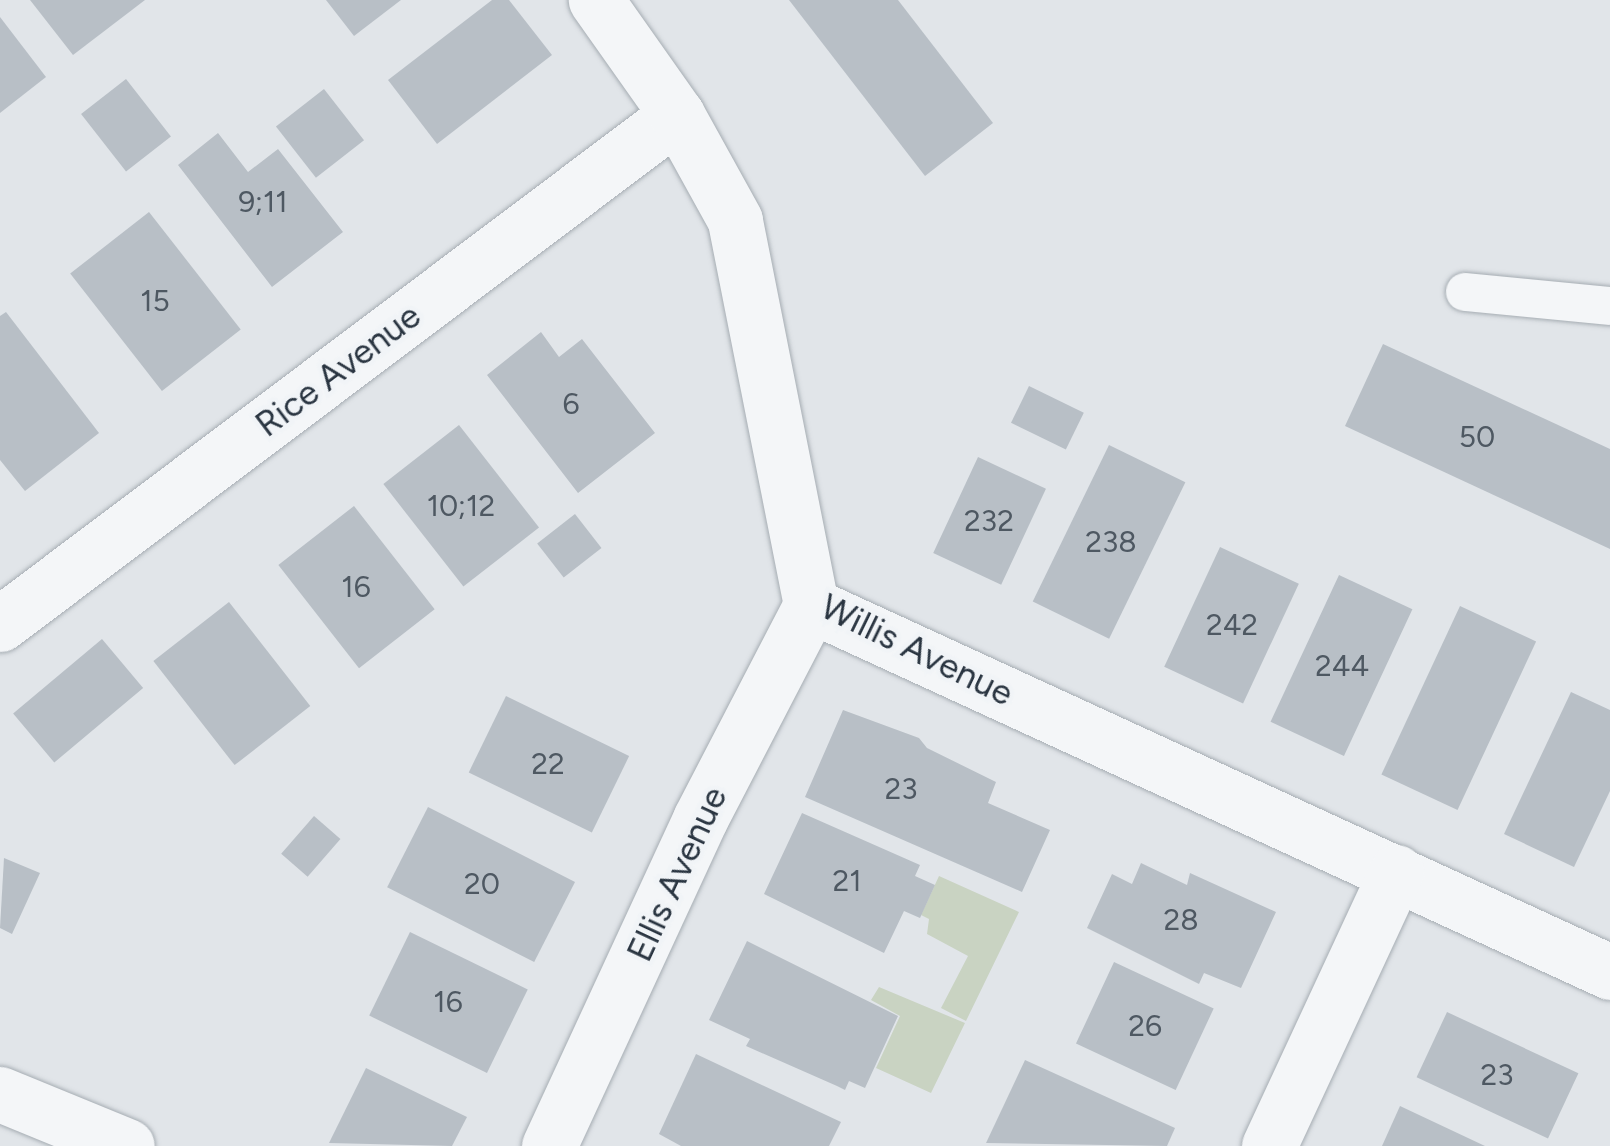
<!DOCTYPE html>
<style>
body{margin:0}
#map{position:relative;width:1610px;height:1146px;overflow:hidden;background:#e1e5e9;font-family:Figtree,sans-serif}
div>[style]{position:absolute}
.green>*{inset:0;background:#c9d3c2}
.building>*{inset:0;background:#b8bfc6;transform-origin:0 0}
.roads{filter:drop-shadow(0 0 2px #a6adb3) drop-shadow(0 0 2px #a6adb3)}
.service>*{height:38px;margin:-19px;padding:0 19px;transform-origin:19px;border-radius:19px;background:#f4f6f8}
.minor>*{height:55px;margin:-27.5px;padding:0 27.5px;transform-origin:27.5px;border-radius:27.5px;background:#f4f6f8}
.tertiary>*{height:55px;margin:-27.5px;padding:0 27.5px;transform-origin:27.5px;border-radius:27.5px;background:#f4f6f8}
span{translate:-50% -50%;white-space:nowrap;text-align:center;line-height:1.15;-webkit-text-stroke:9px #f1f4f7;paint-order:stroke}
.number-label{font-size:30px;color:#4e5862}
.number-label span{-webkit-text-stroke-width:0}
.street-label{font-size:35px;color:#2a3541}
</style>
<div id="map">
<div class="green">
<i style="clip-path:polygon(939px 876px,1019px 912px,966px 1021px,941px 1008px,968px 956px,927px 934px,929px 919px,921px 915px)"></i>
<i style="clip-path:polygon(879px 987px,965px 1023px,931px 1093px,876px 1068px,900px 1016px,871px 1000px)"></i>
</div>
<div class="building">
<i style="clip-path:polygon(30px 0,145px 0,73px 55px)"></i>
<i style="clip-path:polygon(326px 0,401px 0,354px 36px)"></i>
<i style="clip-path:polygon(492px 0,509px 0,552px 55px,437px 144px,388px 80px)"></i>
<i style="clip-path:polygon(789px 0,898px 0,993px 123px,925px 176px)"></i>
<i style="clip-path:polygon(0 17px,46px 77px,0 113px)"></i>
<i style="left:126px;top:79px;width:73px;height:57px;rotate:52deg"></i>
<i style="left:324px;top:89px;width:65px;height:61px;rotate:52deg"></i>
<i style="clip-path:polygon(218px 133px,248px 172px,278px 149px,343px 232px,272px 287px,178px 165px)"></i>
<i style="left:149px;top:212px;width:149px;height:100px;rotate:52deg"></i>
<i style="clip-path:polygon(6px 312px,99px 433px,25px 491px,0 460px,0 316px)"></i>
<i style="clip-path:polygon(541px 332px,559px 357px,582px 339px,655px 433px,578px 493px,487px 375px)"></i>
<i style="clip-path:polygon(1383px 344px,1610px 449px,1610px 549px,1345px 426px)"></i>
<i style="left:1029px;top:386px;width:61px;height:41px;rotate:26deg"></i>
<i style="left:459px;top:425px;width:130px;height:96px;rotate:52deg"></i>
<i style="left:1109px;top:445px;width:85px;height:174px;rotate:26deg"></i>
<i style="left:978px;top:457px;width:75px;height:106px;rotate:25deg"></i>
<i style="left:354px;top:506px;width:131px;height:96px;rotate:52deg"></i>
<i style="left:575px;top:514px;width:43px;height:48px;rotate:52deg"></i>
<i style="left:1220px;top:547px;width:87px;height:132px;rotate:25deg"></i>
<i style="left:1339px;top:575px;width:81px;height:162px;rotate:25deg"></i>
<i style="left:229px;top:602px;width:132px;height:96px;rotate:52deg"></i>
<i style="left:1460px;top:606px;width:84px;height:186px;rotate:25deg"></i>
<i style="left:102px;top:639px;width:64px;height:116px;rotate:50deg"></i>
<i style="clip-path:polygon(1571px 692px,1610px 710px,1610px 791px,1574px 867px,1504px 834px)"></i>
<i style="left:506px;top:696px;width:137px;height:85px;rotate:26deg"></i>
<i style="clip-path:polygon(843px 710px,919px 738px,927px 748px,996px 782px,988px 803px,1050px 830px,1022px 892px,805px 797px)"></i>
<i style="left:428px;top:807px;width:165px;height:90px;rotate:27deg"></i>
<i style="clip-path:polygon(802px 813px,920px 865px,915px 876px,935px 885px,920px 918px,904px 911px,884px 953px,764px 894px)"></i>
<i style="left:314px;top:816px;width:35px;height:50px;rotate:41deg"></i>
<i style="clip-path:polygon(4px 858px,40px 873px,12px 934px,0 928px)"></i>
<i style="clip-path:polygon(1141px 863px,1187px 885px,1190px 873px,1276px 912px,1241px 988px,1204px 973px,1199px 984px,1087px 928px,1112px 874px,1132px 884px)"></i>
<i style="left:410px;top:932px;width:131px;height:93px;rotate:26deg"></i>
<i style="clip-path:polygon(747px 941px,898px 1016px,865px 1088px,849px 1081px,845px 1090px,837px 1086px,746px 1046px,750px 1039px,709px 1020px)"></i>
<i style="left:1114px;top:962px;width:110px;height:90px;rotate:25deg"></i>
<i style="left:1447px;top:1012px;width:145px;height:72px;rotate:25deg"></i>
<i style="clip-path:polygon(696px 1054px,841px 1122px,829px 1146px,681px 1146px,659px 1134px)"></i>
<i style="clip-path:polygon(1025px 1060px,1175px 1128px,1167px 1146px,986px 1143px)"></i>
<i style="clip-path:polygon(366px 1068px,467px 1117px,452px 1146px,329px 1143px)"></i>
<i style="clip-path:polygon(1400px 1106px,1485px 1146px,1382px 1146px)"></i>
</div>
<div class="roads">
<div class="service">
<i style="left:1465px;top:292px;width:146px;rotate:5.5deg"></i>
</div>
<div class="minor">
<i style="left:811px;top:605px;width:879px;rotate:24.67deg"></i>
<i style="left:0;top:624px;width:847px;rotate:-36.94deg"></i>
<i style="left:0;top:1094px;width:137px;rotate:22.3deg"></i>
<i style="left:1269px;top:1146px;width:302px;rotate:-65.1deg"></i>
</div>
<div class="tertiary">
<i style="left:549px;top:1146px;width:360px;rotate:-65.2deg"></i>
<i style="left:700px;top:819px;width:241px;rotate:-62.6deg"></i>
<i style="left:811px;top:605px;width:392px;rotate:-101.2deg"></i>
<i style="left:735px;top:220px;width:120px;rotate:-118.9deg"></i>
<i style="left:677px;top:115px;width:141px;rotate:-125.2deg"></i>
</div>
</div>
<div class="number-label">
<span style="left:263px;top:202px">9;11</span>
<span style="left:155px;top:301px">15</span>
<span style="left:571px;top:404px">6</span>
<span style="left:1477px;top:437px">50</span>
<span style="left:461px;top:506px">10;12</span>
<span style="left:989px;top:521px">232</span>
<span style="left:1111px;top:542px">238</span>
<span style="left:356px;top:587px">16</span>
<span style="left:1232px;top:625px">242</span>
<span style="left:1342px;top:666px">244</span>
<span style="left:548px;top:764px">22</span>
<span style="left:901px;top:789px">23</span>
<span style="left:847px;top:881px">21</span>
<span style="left:482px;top:884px">20</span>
<span style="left:1181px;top:920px">28</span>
<span style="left:448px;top:1002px">16</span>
<span style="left:1145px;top:1026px">26</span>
<span style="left:1497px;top:1075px">23</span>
</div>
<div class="street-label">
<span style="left:338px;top:370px;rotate:-37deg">Rice Avenue</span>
<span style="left:917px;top:650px;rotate:26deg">Willis Avenue</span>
<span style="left:677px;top:874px;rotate:-65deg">Ellis Avenue</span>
</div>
</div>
